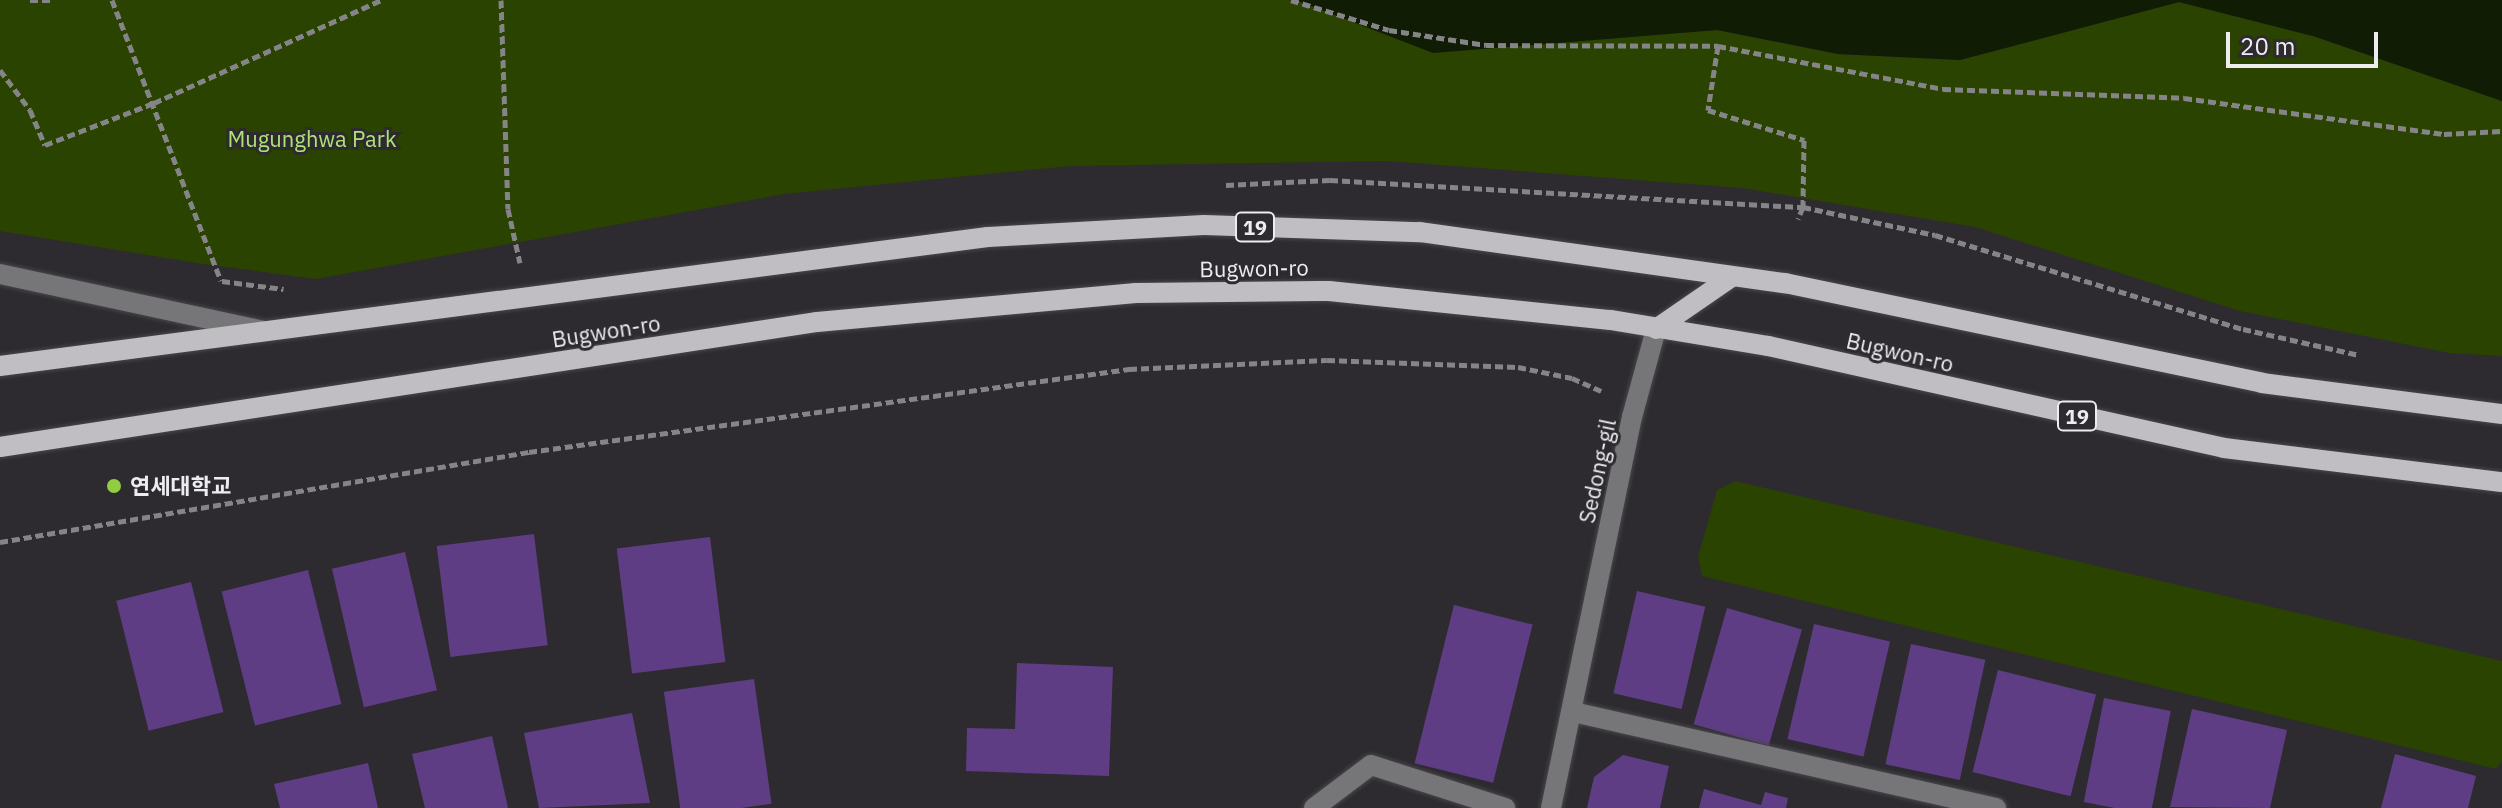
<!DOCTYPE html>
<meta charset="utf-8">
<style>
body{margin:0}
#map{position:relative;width:2502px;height:808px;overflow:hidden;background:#2d2b30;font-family:"IBM Plex Sans","Noto Sans KR",sans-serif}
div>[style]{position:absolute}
.green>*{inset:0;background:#2a4301}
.water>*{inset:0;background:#111c04}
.building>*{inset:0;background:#5f3d84;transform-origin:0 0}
.path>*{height:5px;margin-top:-2.5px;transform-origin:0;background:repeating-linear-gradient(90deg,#858488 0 8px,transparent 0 12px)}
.roads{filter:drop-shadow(0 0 2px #48464b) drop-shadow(0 0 2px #48464b)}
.minor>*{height:20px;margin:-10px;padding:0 10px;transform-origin:10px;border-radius:10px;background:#767577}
.major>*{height:20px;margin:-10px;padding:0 10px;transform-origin:10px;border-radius:10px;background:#c0bec3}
.path-bridge>*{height:5px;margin-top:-2.5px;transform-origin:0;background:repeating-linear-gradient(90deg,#858488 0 8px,transparent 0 12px)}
.dots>*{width:22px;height:22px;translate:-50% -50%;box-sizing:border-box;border:4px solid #2d2b30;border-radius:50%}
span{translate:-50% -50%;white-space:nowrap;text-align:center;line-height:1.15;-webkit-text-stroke:6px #2d2b30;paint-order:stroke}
.shield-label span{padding:2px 6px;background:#2d2b30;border:2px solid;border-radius:6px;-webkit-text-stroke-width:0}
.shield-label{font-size:20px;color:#edecef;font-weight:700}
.park-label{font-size:22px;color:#afe276}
.street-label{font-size:22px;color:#edecef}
.poi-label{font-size:22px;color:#edecef;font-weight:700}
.left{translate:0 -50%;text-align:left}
.scale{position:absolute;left:2226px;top:32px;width:152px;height:36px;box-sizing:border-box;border:4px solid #edecef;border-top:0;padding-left:10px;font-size:24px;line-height:28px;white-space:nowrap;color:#edecef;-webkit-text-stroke:6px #2d2b30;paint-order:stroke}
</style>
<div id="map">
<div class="green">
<i style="clip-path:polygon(0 0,1296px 0,1433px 52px,1717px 30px,1838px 54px,1960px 60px,2179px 2px,2313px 36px,2502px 101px,2502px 356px,2449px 353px,2240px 311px,1975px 227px,1742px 188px,1387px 161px,1070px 166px,784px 194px,316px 279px,203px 264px,0 231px)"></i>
<i style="clip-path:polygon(1735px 481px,2502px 661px,2502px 761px,2496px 769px,1702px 576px,1698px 557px,1717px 490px)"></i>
</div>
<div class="water">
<i style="clip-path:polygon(1296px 0,2502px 0,2502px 101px,2313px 36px,2179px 2px,1960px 60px,1838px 54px,1717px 30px,1433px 53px)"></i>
</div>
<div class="building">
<i style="left:534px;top:534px;width:112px;height:98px;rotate:83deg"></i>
<i style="left:710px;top:537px;width:126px;height:94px;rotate:83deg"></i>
<i style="left:405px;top:552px;width:142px;height:75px;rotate:77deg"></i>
<i style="left:308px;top:570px;width:138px;height:89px;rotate:76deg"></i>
<i style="left:191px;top:582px;width:134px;height:77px;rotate:76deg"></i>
<i style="left:1637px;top:591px;width:70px;height:105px;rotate:13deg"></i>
<i style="left:1454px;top:605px;width:81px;height:163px;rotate:14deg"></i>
<i style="left:1727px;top:608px;width:78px;height:121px;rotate:16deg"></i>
<i style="left:1814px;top:624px;width:78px;height:118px;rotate:13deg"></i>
<i style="left:1911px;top:644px;width:76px;height:123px;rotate:12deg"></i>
<i style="clip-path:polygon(1017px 663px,1113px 667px,1109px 776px,966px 771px,967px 728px,1015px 729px)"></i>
<i style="left:1998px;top:670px;width:101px;height:105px;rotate:14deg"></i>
<i style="left:754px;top:679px;width:126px;height:91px;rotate:82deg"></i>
<i style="left:2104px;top:698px;width:68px;height:106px;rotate:11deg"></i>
<i style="clip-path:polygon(2192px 709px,2287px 730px,2270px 808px,2170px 807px)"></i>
<i style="clip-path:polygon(632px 713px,650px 803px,539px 808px,524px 733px)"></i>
<i style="clip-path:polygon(492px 736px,508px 808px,425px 808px,412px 754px)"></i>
<i style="clip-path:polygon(2395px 754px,2476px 776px,2468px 808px,2381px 808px)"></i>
<i style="clip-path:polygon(1623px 755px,1669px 766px,1660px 808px,1587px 808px,1594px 777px)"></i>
<i style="clip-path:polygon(368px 763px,378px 808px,280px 808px,274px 784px)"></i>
<i style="clip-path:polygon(1704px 789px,1761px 805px,1765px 792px,1788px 798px,1786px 808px,1699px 808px)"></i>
</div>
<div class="path">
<i style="left:30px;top:0;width:24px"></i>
<i style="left:112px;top:0;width:301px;rotate:68.8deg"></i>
<i style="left:501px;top:0;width:209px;rotate:88.1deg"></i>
<i style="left:508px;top:209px;width:55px;rotate:77.5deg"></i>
<i style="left:1291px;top:0;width:102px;rotate:17deg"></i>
<i style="left:1389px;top:30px;width:98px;rotate:8.8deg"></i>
<i style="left:1486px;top:45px;width:232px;rotate:0.2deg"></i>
<i style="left:1718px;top:46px;width:229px;rotate:10.8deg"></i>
<i style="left:1943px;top:89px;width:241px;rotate:2.1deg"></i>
<i style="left:2184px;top:98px;width:262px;rotate:7.9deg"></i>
<i style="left:2444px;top:134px;width:58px;rotate:-3deg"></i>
<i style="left:0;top:70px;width:50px;rotate:53.1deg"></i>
<i style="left:30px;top:110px;width:38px;rotate:67deg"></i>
<i style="left:45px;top:145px;width:117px;rotate:-21.1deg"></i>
<i style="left:154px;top:103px;width:249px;rotate:-24.4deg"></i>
<i style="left:1226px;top:185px;width:104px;rotate:-2.8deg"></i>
<i style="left:1330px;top:180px;width:474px;rotate:3.3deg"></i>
<i style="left:1803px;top:207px;width:135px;rotate:12deg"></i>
<i style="left:1935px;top:235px;width:322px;rotate:17deg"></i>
<i style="left:2243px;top:329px;width:119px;rotate:12.6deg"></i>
<i style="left:222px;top:281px;width:62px;rotate:7.5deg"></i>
<i style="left:0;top:542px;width:537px;rotate:-9.66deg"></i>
<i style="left:529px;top:452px;width:606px;rotate:-7.88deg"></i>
<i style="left:1129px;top:369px;width:198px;rotate:-2.6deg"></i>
<i style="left:1327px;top:360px;width:191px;rotate:2.1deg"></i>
<i style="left:1518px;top:367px;width:55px;rotate:11.5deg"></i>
<i style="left:1572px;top:378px;width:32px;rotate:24deg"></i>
</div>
<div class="roads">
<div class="minor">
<i style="left:0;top:274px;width:269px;rotate:12.2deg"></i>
<i style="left:1573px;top:712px;width:434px;rotate:12.8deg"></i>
<i style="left:1314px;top:808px;width:71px;rotate:-37deg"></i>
<i style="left:1371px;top:765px;width:141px;rotate:17.8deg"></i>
<i style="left:1551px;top:808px;width:399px;rotate:-78.3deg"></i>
<i style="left:1632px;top:417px;width:91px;rotate:-74.7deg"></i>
</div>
<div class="major">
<i style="left:1656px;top:329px;width:90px;rotate:-34.6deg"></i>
<i style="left:0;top:366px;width:996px;rotate:-7.44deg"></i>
<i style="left:988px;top:237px;width:216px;rotate:-3.2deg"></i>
<i style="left:1204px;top:225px;width:216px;rotate:1.9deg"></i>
<i style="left:1420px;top:232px;width:369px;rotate:8deg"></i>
<i style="left:1785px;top:283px;width:487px;rotate:11.8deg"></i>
<i style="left:2262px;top:383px;width:242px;rotate:7.4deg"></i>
<i style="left:0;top:447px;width:827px;rotate:-8.7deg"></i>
<i style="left:817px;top:322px;width:320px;rotate:-5.2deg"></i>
<i style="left:1136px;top:293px;width:193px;rotate:-0.6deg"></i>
<i style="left:1329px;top:291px;width:283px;rotate:5.9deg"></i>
<i style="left:1611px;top:320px;width:159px;rotate:9.4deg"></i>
<i style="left:1768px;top:346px;width:467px;rotate:12.6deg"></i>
<i style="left:2224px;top:448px;width:280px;rotate:7deg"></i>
</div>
</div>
<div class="path-bridge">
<i style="left:1718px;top:46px;width:65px;rotate:98.9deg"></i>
<i style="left:1708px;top:110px;width:101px;rotate:17.4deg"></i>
<i style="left:1804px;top:140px;width:67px;rotate:90.9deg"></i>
<i style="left:1803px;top:207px;width:13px;rotate:113deg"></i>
</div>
<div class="dots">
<i style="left:114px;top:486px;background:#91cd40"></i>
</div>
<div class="shield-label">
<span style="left:1255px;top:227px">19</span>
<span style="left:2077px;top:416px">19</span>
</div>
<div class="park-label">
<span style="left:312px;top:139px">Mugunghwa Park</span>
</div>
<div class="street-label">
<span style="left:1254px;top:268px;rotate:-1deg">Bugwon-ro</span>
<span style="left:606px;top:331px;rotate:-9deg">Bugwon-ro</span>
<span style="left:1900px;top:352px;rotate:13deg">Bugwon-ro</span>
<span style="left:1597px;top:471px;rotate:-78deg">Sedong-gil</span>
</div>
<div class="poi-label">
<span class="left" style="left:130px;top:486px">연세대학교</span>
</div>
<div class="scale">20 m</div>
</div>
